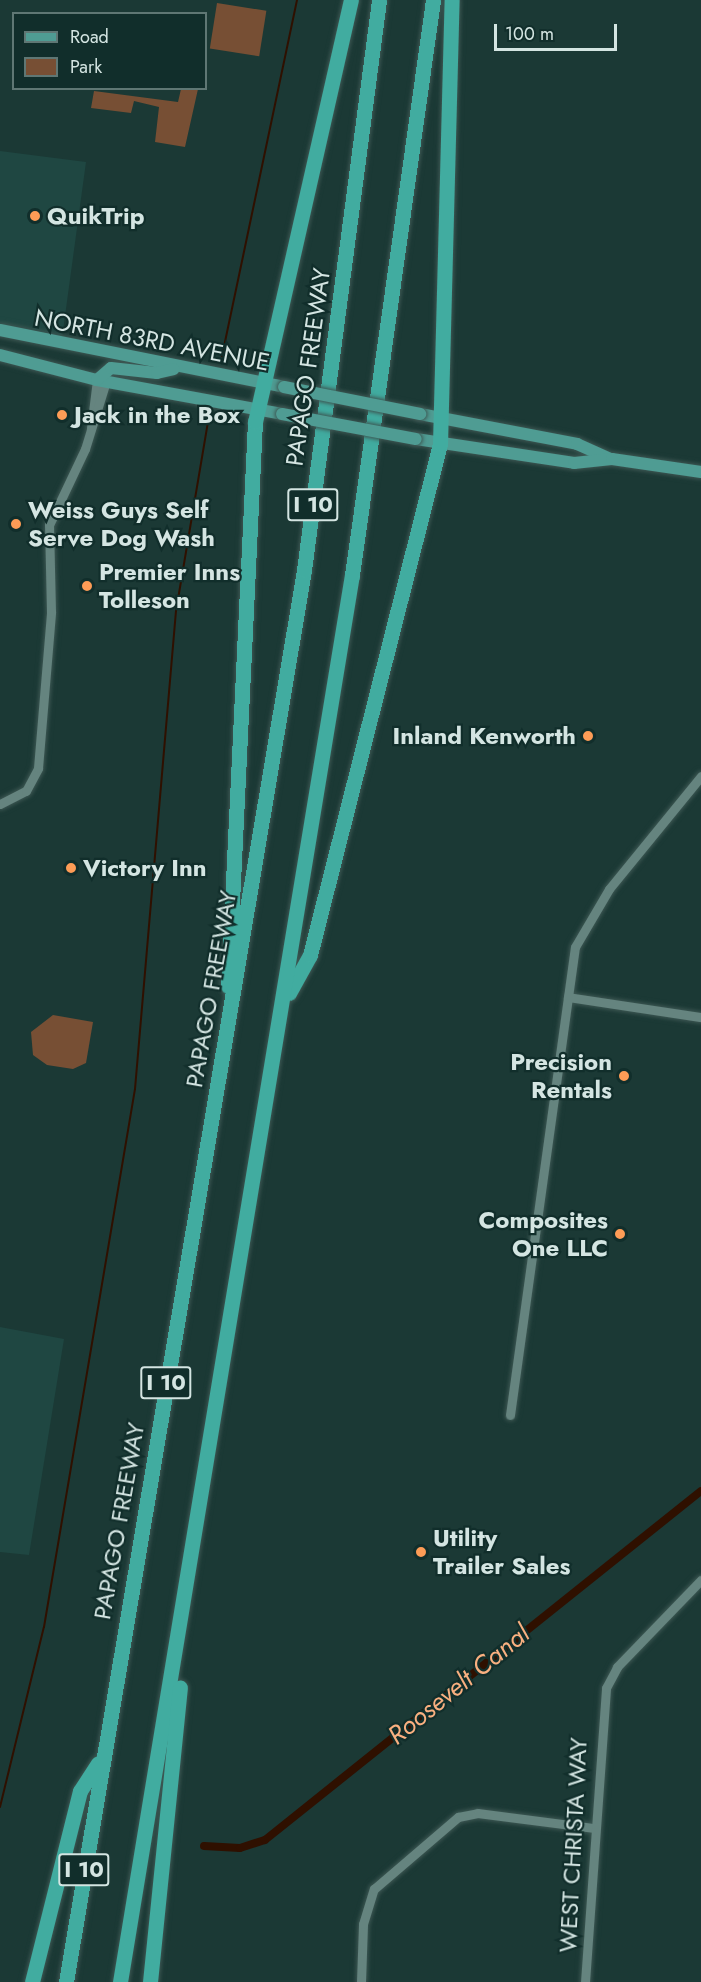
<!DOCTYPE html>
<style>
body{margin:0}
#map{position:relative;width:701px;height:1982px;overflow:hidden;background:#1b3935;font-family:Jost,sans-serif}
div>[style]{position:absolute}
.built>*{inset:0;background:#1f4742}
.green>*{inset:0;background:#774f34;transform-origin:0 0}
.stream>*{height:2px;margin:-1px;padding:0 1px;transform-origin:1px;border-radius:1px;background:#2f1000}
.canal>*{height:8px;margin:-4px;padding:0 4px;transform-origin:4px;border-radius:4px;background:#2f1000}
.roads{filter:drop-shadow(0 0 2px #3d5753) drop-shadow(0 0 2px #3d5753)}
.minor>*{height:9px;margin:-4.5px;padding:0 4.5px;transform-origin:4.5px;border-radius:4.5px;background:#65847f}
.major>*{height:12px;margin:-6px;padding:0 6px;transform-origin:6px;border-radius:6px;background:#4f9c93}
.highway>*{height:15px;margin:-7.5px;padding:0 7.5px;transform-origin:7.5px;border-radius:7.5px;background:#41aca0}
.bridges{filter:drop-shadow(0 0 2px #3d5753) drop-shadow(0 0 2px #3d5753)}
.major-bridge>*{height:12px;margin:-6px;padding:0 6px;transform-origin:6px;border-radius:6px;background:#4f9c93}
.dots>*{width:16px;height:16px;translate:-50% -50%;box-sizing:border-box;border:3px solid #112e2b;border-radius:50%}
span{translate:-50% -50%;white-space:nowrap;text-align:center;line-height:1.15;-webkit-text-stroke:4.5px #112e2b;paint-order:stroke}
.shield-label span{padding:2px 4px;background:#112e2b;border:2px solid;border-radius:4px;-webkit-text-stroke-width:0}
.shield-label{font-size:22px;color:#d4e5e2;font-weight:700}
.poi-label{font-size:24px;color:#d4e5e2;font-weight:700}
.left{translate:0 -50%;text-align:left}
.right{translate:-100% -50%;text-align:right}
.street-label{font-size:24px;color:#d4e5e2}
.water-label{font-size:26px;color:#f9b080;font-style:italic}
.legend{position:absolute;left:12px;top:12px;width:195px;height:78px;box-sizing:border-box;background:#112e2b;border:2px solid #5f7774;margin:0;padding:8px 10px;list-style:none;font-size:18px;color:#d4e5e2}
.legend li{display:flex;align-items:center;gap:12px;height:30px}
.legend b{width:30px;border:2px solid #5f7774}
.scale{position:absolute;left:494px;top:24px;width:123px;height:27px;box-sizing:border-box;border:3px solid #d4e5e2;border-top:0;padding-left:8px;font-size:18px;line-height:21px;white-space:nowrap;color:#d4e5e2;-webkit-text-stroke:4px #112e2b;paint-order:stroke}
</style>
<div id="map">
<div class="built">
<i style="clip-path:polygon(0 151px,86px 162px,62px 338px,0 324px)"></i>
<i style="clip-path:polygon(0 1327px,64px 1339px,29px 1555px,0 1552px)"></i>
</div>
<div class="green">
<i style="left:217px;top:3px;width:50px;height:46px;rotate:9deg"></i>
<i style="clip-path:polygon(181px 89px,198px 89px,185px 147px,155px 142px,159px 107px,134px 101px,131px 113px,91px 108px,94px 91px,178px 102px)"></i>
<i style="clip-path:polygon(53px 1015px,93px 1022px,86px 1063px,73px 1069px,47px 1065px,33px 1055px,31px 1032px)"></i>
</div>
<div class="stream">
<i style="left:222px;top:356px;width:364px;rotate:-78.1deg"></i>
<i style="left:0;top:1807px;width:185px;rotate:-76.3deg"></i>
<i style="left:44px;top:1627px;width:546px;rotate:-80.4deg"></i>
<i style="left:135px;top:1089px;width:480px;rotate:-85.1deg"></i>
<i style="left:176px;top:611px;width:193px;rotate:-80.4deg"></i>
</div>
<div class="canal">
<i style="left:204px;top:1846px;width:36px;rotate:3deg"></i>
<i style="left:240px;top:1848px;width:26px;rotate:-18deg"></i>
<i style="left:265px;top:1840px;width:558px;rotate:-38.68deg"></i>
</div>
<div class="roads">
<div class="minor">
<i style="left:91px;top:428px;width:48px;rotate:-82.9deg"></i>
<i style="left:0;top:804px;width:29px;rotate:-27deg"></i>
<i style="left:26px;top:791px;width:26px;rotate:-62deg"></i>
<i style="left:38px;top:768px;width:157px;rotate:-85.2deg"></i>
<i style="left:51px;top:612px;width:87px;rotate:-91.3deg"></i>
<i style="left:49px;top:525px;width:84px;rotate:-64.7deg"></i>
<i style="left:85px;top:449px;width:71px;rotate:-72.8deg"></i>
<i style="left:568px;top:997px;width:134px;rotate:8.6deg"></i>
<i style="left:510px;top:1415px;width:472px;rotate:-82.1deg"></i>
<i style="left:575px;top:947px;width:67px;rotate:-59.6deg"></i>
<i style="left:609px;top:889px;width:146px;rotate:-50.8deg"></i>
<i style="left:361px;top:1982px;width:58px;rotate:-88deg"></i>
<i style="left:363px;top:1924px;width:37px;rotate:-73deg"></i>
<i style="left:374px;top:1889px;width:111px;rotate:-40.6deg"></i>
<i style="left:458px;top:1817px;width:20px;rotate:-11deg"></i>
<i style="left:478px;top:1813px;width:117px;rotate:7.4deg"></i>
<i style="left:585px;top:1982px;width:295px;rotate:-85.9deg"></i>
<i style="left:606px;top:1688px;width:24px;rotate:-62deg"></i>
<i style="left:617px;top:1667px;width:121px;rotate:-46deg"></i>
</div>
<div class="major">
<i style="left:0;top:330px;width:290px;rotate:11.3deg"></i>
<i style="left:0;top:355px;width:100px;rotate:14.5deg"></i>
<i style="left:97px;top:380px;width:188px;rotate:10.4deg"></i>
<i style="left:97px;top:380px;width:18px;rotate:-41deg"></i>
<i style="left:111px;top:368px;width:46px;rotate:6.2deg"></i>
<i style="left:157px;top:373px;width:17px;rotate:-13deg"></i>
<i style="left:420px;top:414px;width:160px;rotate:10.8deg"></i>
<i style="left:577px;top:444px;width:36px;rotate:24deg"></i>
<i style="left:416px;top:439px;width:160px;rotate:8.6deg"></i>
<i style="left:574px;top:463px;width:38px;rotate:-6deg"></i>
<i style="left:612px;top:459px;width:90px;rotate:8.3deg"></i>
</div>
<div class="highway">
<i style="left:228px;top:986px;width:565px;rotate:-87.26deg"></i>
<i style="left:255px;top:422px;width:433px;rotate:-77.2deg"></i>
<i style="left:289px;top:993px;width:43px;rotate:-61.1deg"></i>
<i style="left:310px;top:955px;width:527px;rotate:-75.73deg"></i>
<i style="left:440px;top:444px;width:444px;rotate:-88.5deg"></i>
<i style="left:32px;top:1982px;width:197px;rotate:-75.9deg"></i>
<i style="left:80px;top:1791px;width:33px;rotate:-57deg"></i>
<i style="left:66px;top:1982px;width:1432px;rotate:-80.43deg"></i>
<i style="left:304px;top:570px;width:575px;rotate:-82.5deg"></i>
<i style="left:120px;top:1982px;width:1426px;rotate:-80.64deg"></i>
<i style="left:352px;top:575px;width:581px;rotate:-81.98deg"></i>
<i style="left:150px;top:1982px;width:296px;rotate:-84.2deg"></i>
</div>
</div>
<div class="bridges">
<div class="major-bridge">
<i style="left:284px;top:387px;width:139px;rotate:11.2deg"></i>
<i style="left:282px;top:414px;width:136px;rotate:10.6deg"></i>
</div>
</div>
<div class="dots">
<i style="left:35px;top:216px;background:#fd9c56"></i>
<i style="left:62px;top:415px;background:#fd9c56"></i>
<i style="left:16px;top:524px;background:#fd9c56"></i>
<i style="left:87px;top:586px;background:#fd9c56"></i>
<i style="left:588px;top:736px;background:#fd9c56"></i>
<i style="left:71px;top:868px;background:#fd9c56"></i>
<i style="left:624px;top:1076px;background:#fd9c56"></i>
<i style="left:620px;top:1234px;background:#fd9c56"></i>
<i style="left:421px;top:1552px;background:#fd9c56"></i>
</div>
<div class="shield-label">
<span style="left:313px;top:505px">I 10</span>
<span style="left:166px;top:1383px">I 10</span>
<span style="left:84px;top:1870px">I 10</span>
</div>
<div class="poi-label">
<span class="left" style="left:47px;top:216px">QuikTrip</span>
<span class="left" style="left:74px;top:415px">Jack in the Box</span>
<span class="left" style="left:28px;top:524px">Weiss Guys Self<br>Serve Dog Wash</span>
<span class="left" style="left:99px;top:586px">Premier Inns<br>Tolleson</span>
<span class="right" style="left:576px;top:736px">Inland Kenworth</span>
<span class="left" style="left:83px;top:868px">Victory Inn</span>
<span class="right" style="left:612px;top:1076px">Precision<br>Rentals</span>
<span class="right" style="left:608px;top:1234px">Composites<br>One LLC</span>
<span class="left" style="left:433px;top:1552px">Utility<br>Trailer Sales</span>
</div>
<div class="street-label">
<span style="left:152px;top:340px;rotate:11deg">NORTH 83RD AVENUE</span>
<span style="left:308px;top:367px;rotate:-82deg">PAPAGO FREEWAY</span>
<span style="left:211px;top:989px;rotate:-80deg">PAPAGO FREEWAY</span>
<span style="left:119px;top:1521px;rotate:-80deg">PAPAGO FREEWAY</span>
<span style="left:573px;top:1845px;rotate:-87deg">WEST CHRISTA WAY</span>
</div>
<div class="water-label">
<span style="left:459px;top:1685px;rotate:-39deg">Roosevelt Canal</span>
</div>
<ul class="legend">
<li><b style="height:8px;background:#4f9c93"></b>Road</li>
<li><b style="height:16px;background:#774f34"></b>Park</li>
</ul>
<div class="scale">100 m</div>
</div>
